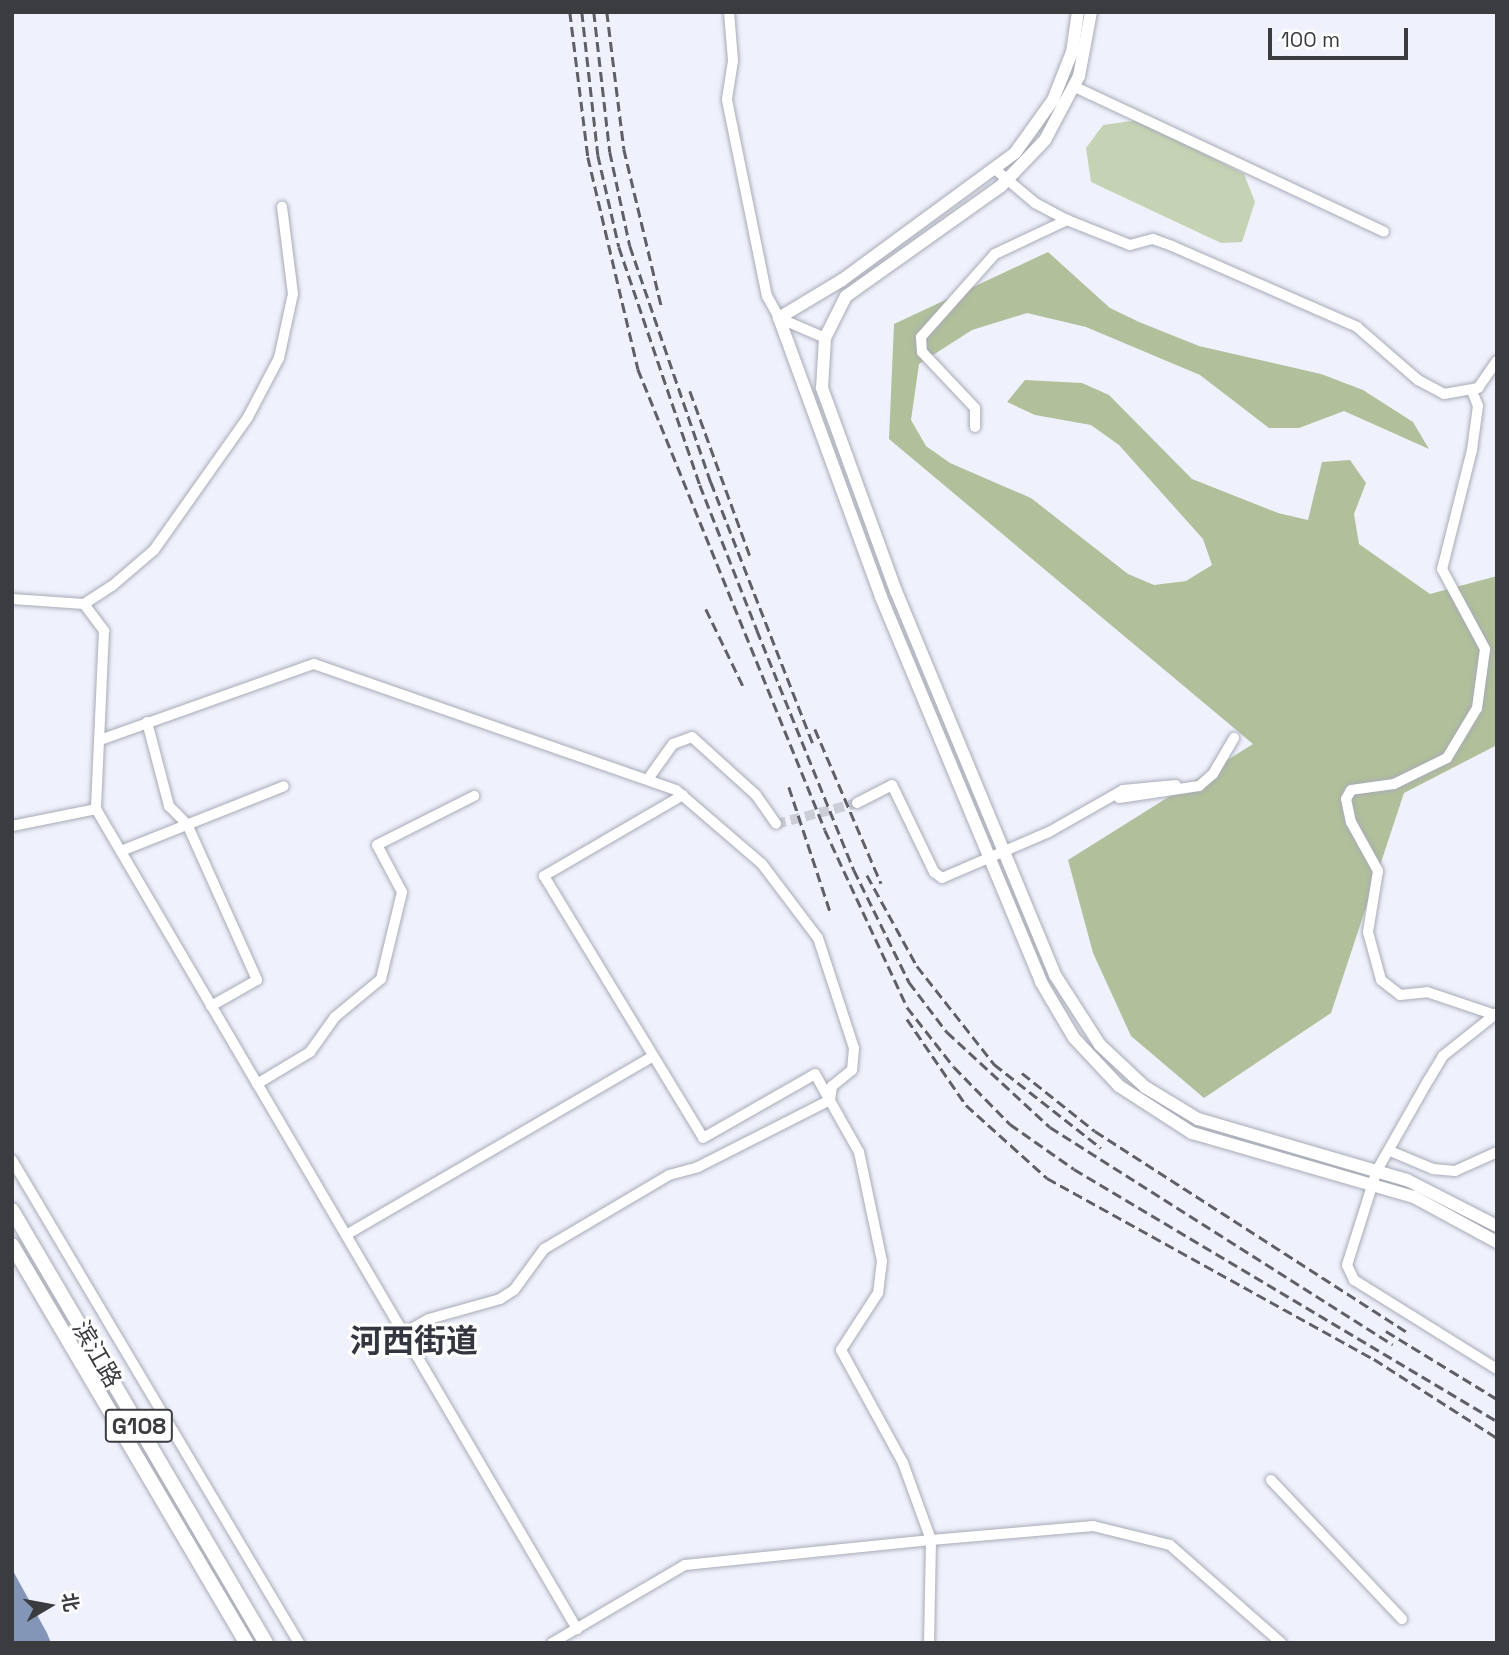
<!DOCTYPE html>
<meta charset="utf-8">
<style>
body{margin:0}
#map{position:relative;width:1509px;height:1655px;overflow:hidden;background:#eff2fd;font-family:"Space Grotesk","Noto Sans SC",sans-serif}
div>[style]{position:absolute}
.green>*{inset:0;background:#c6d2b4}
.forest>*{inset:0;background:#b1bf9a}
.water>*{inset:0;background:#8496b7}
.minor-tunnel>*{height:10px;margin-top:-5px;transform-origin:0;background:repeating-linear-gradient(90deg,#cbced7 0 10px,transparent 0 15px)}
.roads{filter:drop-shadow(0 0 2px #a8abb5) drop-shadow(0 0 2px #a8abb5)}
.minor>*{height:10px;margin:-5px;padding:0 5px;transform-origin:5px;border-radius:5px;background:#fff}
.major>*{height:12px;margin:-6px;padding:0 6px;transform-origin:6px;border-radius:6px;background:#fff}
.highway>*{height:14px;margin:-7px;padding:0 7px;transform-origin:7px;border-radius:7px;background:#fff}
.rail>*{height:2.5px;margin-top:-1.25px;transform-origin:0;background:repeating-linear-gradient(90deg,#5e6065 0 10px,transparent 0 15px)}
span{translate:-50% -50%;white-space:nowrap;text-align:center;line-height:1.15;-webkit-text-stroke:6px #fff;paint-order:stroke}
.shield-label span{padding:2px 5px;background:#fff;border:2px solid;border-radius:5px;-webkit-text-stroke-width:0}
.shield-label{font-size:23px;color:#3b3c40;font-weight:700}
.street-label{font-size:24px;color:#3b3c40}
.district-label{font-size:32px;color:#33363e;font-weight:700}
.frame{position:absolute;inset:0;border:14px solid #3b3c40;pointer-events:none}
.north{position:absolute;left:14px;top:1571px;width:70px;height:70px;-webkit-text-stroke:5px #fff;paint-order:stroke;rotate:80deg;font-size:19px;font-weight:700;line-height:28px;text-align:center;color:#3b3c40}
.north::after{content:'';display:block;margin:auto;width:24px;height:32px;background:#3b3c40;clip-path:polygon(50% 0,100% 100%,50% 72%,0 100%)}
.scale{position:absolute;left:1268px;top:28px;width:140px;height:32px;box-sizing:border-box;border:4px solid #3b3c40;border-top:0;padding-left:9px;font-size:21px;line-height:24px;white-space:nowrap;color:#3b3c40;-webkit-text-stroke:5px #fff;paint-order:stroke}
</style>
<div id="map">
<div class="green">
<i style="clip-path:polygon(1138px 120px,1244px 174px,1255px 202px,1242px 242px,1221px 243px,1091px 182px,1086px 148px,1103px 125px)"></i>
</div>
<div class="forest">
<i style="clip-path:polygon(1048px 252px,1110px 308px,1139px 322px,1199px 346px,1321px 374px,1363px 390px,1413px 422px,1429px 449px,1344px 411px,1299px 428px,1269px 428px,1200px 375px,1086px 327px,1027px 313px,972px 330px,919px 364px,911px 420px,926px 446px,950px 463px,1031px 498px,1128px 574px,1154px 585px,1186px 581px,1212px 565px,1203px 539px,1119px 445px,1091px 425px,1035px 415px,1007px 402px,1025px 380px,1082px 383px,1109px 395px,1192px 479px,1278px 513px,1308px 520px,1322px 462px,1350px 460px,1366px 483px,1354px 514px,1359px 544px,1430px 594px,1497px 576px,1497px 745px,1404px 793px,1331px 1013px,1204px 1098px,1131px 1036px,1093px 953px,1068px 860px,1253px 744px,889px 439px,894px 324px)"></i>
</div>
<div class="water">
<i style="clip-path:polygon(12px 1569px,47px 1633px,51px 1643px,12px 1643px)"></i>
</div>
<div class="minor-tunnel">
<i style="left:776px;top:824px;width:84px;rotate:-14.5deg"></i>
</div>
<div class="roads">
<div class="minor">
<i style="left:729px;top:12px;width:49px;rotate:85.3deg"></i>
<i style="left:733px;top:61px;width:39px;rotate:99deg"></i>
<i style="left:727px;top:100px;width:200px;rotate:78.5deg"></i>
<i style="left:767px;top:296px;width:25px;rotate:61deg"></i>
<i style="left:779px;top:318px;width:50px;rotate:23.5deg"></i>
<i style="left:1075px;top:87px;width:341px;rotate:25.1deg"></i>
<i style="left:996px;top:170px;width:51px;rotate:40.2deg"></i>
<i style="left:1035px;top:203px;width:36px;rotate:28deg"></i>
<i style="left:1067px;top:220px;width:68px;rotate:21.6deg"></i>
<i style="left:1130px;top:245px;width:24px;rotate:-15deg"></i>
<i style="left:1153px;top:239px;width:20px;rotate:20deg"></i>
<i style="left:1172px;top:246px;width:202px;rotate:23.6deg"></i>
<i style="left:1357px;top:327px;width:81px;rotate:41deg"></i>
<i style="left:1418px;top:380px;width:30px;rotate:28deg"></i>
<i style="left:1444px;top:394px;width:35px;rotate:-10deg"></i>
<i style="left:1478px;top:388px;width:33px;rotate:-55deg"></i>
<i style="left:1472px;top:391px;width:16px;rotate:68deg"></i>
<i style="left:1478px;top:406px;width:44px;rotate:97.8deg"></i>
<i style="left:1472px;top:450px;width:123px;rotate:104.1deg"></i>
<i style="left:1442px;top:569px;width:91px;rotate:61.7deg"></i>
<i style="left:1485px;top:649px;width:60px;rotate:97.7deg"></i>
<i style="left:1477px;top:708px;width:58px;rotate:121deg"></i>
<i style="left:1447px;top:758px;width:59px;rotate:153.9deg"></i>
<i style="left:1394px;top:784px;width:43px;rotate:172.1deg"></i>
<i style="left:1351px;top:790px;width:10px;rotate:119deg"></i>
<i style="left:1346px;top:799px;width:24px;rotate:78deg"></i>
<i style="left:1351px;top:822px;width:56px;rotate:61.1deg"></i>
<i style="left:1378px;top:871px;width:62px;rotate:99.3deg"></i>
<i style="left:1368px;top:932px;width:50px;rotate:74.8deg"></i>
<i style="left:1381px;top:980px;width:24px;rotate:38deg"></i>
<i style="left:1400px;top:995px;width:27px;rotate:-6deg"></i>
<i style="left:1427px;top:992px;width:72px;rotate:18.7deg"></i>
<i style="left:975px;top:427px;width:19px;rotate:-90deg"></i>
<i style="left:975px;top:408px;width:77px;rotate:-133.4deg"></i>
<i style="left:922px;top:352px;width:15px;rotate:-94deg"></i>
<i style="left:921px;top:337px;width:111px;rotate:-48.3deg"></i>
<i style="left:995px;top:254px;width:80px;rotate:-25.3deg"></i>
<i style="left:12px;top:599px;width:72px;rotate:4deg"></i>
<i style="left:84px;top:604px;width:33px;rotate:-33deg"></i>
<i style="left:112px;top:586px;width:55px;rotate:-40.6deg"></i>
<i style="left:154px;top:550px;width:163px;rotate:-54.7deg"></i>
<i style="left:248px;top:417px;width:67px;rotate:-62.3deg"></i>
<i style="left:279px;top:358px;width:66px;rotate:-77.7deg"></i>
<i style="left:293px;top:294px;width:88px;rotate:-97.2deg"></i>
<i style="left:84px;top:604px;width:34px;rotate:53deg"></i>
<i style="left:104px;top:631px;width:178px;rotate:92.6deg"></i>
<i style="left:96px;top:809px;width:951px;rotate:59.6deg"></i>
<i style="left:147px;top:722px;width:87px;rotate:75.3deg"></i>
<i style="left:169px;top:806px;width:25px;rotate:45deg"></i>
<i style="left:187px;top:824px;width:171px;rotate:65.8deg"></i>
<i style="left:257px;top:980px;width:53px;rotate:150.5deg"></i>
<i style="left:100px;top:740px;width:227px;rotate:-19.6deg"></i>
<i style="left:314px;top:664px;width:383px;rotate:19.2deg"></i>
<i style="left:676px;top:790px;width:113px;rotate:40.7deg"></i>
<i style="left:762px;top:864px;width:93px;rotate:52.9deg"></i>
<i style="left:818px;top:938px;width:116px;rotate:71.9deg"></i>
<i style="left:854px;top:1048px;width:22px;rotate:95deg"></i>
<i style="left:852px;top:1070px;width:26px;rotate:141deg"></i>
<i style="left:832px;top:1086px;width:14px;rotate:98deg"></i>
<i style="left:648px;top:779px;width:43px;rotate:-54.5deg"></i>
<i style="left:673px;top:744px;width:20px;rotate:-20deg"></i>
<i style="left:692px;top:737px;width:86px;rotate:42.2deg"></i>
<i style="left:756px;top:795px;width:35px;rotate:55deg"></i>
<i style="left:683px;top:795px;width:161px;rotate:149.8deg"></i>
<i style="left:544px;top:876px;width:306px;rotate:58.7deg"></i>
<i style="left:703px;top:1138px;width:129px;rotate:-29.7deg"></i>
<i style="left:815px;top:1074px;width:90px;rotate:60.6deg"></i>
<i style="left:859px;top:1152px;width:111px;rotate:78.1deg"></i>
<i style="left:882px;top:1261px;width:32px;rotate:97deg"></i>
<i style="left:878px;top:1293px;width:68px;rotate:123deg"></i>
<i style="left:841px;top:1350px;width:129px;rotate:61.2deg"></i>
<i style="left:903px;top:1463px;width:82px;rotate:70deg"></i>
<i style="left:931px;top:1540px;width:163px;rotate:-4.9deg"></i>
<i style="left:1093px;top:1526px;width:79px;rotate:13.9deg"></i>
<i style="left:1170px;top:1545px;width:148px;rotate:41.4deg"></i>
<i style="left:1119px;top:798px;width:81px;rotate:-8.5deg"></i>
<i style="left:1199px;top:786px;width:18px;rotate:-41deg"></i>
<i style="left:1213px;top:774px;width:42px;rotate:-59.7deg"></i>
<i style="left:857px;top:803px;width:39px;rotate:-27deg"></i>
<i style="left:892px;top:785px;width:97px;rotate:64.2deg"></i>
<i style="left:934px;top:872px;width:10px;rotate:37deg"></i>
<i style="left:942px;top:878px;width:116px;rotate:-23.3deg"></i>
<i style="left:1049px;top:832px;width:85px;rotate:-29.6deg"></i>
<i style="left:1123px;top:790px;width:53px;rotate:-5.4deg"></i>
<i style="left:12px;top:826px;width:86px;rotate:-11.4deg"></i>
<i style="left:121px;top:851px;width:175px;rotate:-21.7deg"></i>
<i style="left:1497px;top:1013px;width:69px;rotate:141.5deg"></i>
<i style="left:1443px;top:1056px;width:27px;rotate:121deg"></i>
<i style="left:1429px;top:1079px;width:105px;rotate:119.7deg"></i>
<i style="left:1377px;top:1170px;width:100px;rotate:107.5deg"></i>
<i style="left:1347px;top:1265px;width:17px;rotate:65deg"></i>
<i style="left:1354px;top:1280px;width:168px;rotate:31.9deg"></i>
<i style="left:257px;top:1084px;width:62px;rotate:-31.1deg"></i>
<i style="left:310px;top:1052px;width:43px;rotate:-54.5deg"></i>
<i style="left:335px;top:1017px;width:60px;rotate:-39.6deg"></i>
<i style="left:381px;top:979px;width:89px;rotate:-76.4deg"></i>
<i style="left:402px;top:892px;width:53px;rotate:-118deg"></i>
<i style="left:377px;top:845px;width:109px;rotate:-26.8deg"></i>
<i style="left:1390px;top:1151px;width:47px;rotate:22.7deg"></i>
<i style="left:1433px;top:1169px;width:22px;rotate:5deg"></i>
<i style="left:1455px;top:1171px;width:46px;rotate:-24.3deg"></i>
<i style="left:12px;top:1160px;width:562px;rotate:59.28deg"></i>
<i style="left:346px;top:1235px;width:355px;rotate:-30.2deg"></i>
<i style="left:402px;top:1334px;width:31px;rotate:-29deg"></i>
<i style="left:429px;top:1319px;width:74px;rotate:-15.7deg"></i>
<i style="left:500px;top:1299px;width:17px;rotate:-33deg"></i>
<i style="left:514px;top:1290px;width:51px;rotate:-53.8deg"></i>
<i style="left:544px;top:1249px;width:145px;rotate:-30.6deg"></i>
<i style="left:669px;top:1175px;width:30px;rotate:-15deg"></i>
<i style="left:698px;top:1167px;width:148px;rotate:-26.9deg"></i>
<i style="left:1271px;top:1480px;width:191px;rotate:46.7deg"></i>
<i style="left:552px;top:1643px;width:154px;rotate:-30.4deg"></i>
<i style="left:685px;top:1565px;width:247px;rotate:-5.8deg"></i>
<i style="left:931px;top:1540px;width:103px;rotate:91.1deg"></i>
</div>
<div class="major">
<i style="left:1078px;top:12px;width:40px;rotate:98.5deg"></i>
<i style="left:1072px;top:52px;width:52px;rotate:111.6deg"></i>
<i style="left:1053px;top:100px;width:65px;rotate:125.6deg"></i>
<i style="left:1015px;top:153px;width:215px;rotate:143.7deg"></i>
<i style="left:842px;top:280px;width:74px;rotate:148.9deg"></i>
<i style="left:779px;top:318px;width:297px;rotate:69.9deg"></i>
<i style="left:881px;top:597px;width:417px;rotate:67.4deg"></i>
<i style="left:1041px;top:982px;width:65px;rotate:59.5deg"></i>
<i style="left:1074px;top:1038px;width:66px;rotate:46.8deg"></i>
<i style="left:1119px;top:1086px;width:87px;rotate:32.8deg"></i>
<i style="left:1192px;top:1133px;width:231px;rotate:16.1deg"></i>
<i style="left:1414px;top:1197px;width:94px;rotate:28.5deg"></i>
<i style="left:1091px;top:12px;width:65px;rotate:100.6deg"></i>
<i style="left:1079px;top:76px;width:72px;rotate:118deg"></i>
<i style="left:1045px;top:140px;width:64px;rotate:133.7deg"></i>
<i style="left:1001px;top:186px;width:190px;rotate:144.6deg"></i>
<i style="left:846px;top:296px;width:47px;rotate:116.6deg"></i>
<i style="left:825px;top:338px;width:50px;rotate:93.4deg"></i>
<i style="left:822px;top:388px;width:216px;rotate:70deg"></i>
<i style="left:896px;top:591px;width:416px;rotate:67.5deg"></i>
<i style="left:1055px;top:975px;width:83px;rotate:57.3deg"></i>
<i style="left:1100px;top:1045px;width:62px;rotate:43deg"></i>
<i style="left:1145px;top:1087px;width:62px;rotate:31.1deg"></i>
<i style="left:1198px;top:1119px;width:218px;rotate:16.3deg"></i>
<i style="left:1407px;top:1180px;width:101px;rotate:27.1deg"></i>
</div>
<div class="highway">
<i style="left:12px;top:1210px;width:502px;rotate:59.6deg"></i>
<i style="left:12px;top:1245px;width:462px;rotate:59.5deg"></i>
</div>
</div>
<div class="rail">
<i style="left:570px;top:12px;width:146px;rotate:82.9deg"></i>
<i style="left:588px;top:157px;width:218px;rotate:76.7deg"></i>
<i style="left:638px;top:369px;width:497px;rotate:67.9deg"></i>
<i style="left:825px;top:830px;width:195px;rotate:65.1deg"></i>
<i style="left:907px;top:1007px;width:76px;rotate:51.9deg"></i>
<i style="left:954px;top:1067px;width:80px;rotate:45.5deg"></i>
<i style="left:1010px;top:1124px;width:78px;rotate:35.1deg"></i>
<i style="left:1074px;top:1169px;width:492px;rotate:30.8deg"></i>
<i style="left:582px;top:12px;width:144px;rotate:83.6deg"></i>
<i style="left:598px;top:155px;width:94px;rotate:77.1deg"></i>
<i style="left:619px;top:247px;width:251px;rotate:71.2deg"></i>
<i style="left:700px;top:485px;width:156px;rotate:68.5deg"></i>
<i style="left:757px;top:630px;width:259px;rotate:68deg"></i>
<i style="left:854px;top:870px;width:125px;rotate:63.8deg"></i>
<i style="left:909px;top:982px;width:63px;rotate:52.8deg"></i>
<i style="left:947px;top:1032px;width:140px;rotate:42.7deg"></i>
<i style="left:1050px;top:1127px;width:406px;rotate:32.4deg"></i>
<i style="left:594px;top:12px;width:141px;rotate:83.5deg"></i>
<i style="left:610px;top:152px;width:96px;rotate:78deg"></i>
<i style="left:630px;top:246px;width:250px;rotate:71.1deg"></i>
<i style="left:711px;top:482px;width:280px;rotate:68.7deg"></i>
<i style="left:607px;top:12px;width:138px;rotate:82.9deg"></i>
<i style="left:624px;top:149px;width:163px;rotate:76.6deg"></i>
<i style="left:690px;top:391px;width:179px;rotate:70deg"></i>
<i style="left:706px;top:609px;width:85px;rotate:64.3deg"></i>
<i style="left:815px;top:729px;width:168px;rotate:66.8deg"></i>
<i style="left:789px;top:787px;width:134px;rotate:71.7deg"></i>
<i style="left:867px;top:875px;width:104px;rotate:61.2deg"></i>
<i style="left:917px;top:966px;width:125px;rotate:51.8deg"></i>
<i style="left:994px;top:1064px;width:136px;rotate:38.1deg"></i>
<i style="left:907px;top:1019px;width:104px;rotate:55.5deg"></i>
<i style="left:966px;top:1105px;width:109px;rotate:42deg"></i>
<i style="left:1047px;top:1178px;width:374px;rotate:29deg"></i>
<i style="left:1374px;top:1359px;width:146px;rotate:32.7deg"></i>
<i style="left:1022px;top:1073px;width:93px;rotate:38.5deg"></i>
<i style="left:1095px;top:1131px;width:373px;rotate:32.8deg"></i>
<i style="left:1386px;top:1331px;width:130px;rotate:31.5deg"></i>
</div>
<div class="shield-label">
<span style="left:139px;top:1426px">G108</span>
</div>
<div class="street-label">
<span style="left:97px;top:1354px;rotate:60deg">滨江路</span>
</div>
<div class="district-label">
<span style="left:414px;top:1341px">河西街道</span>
</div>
<div class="frame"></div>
<div class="north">北</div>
<div class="scale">100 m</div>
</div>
